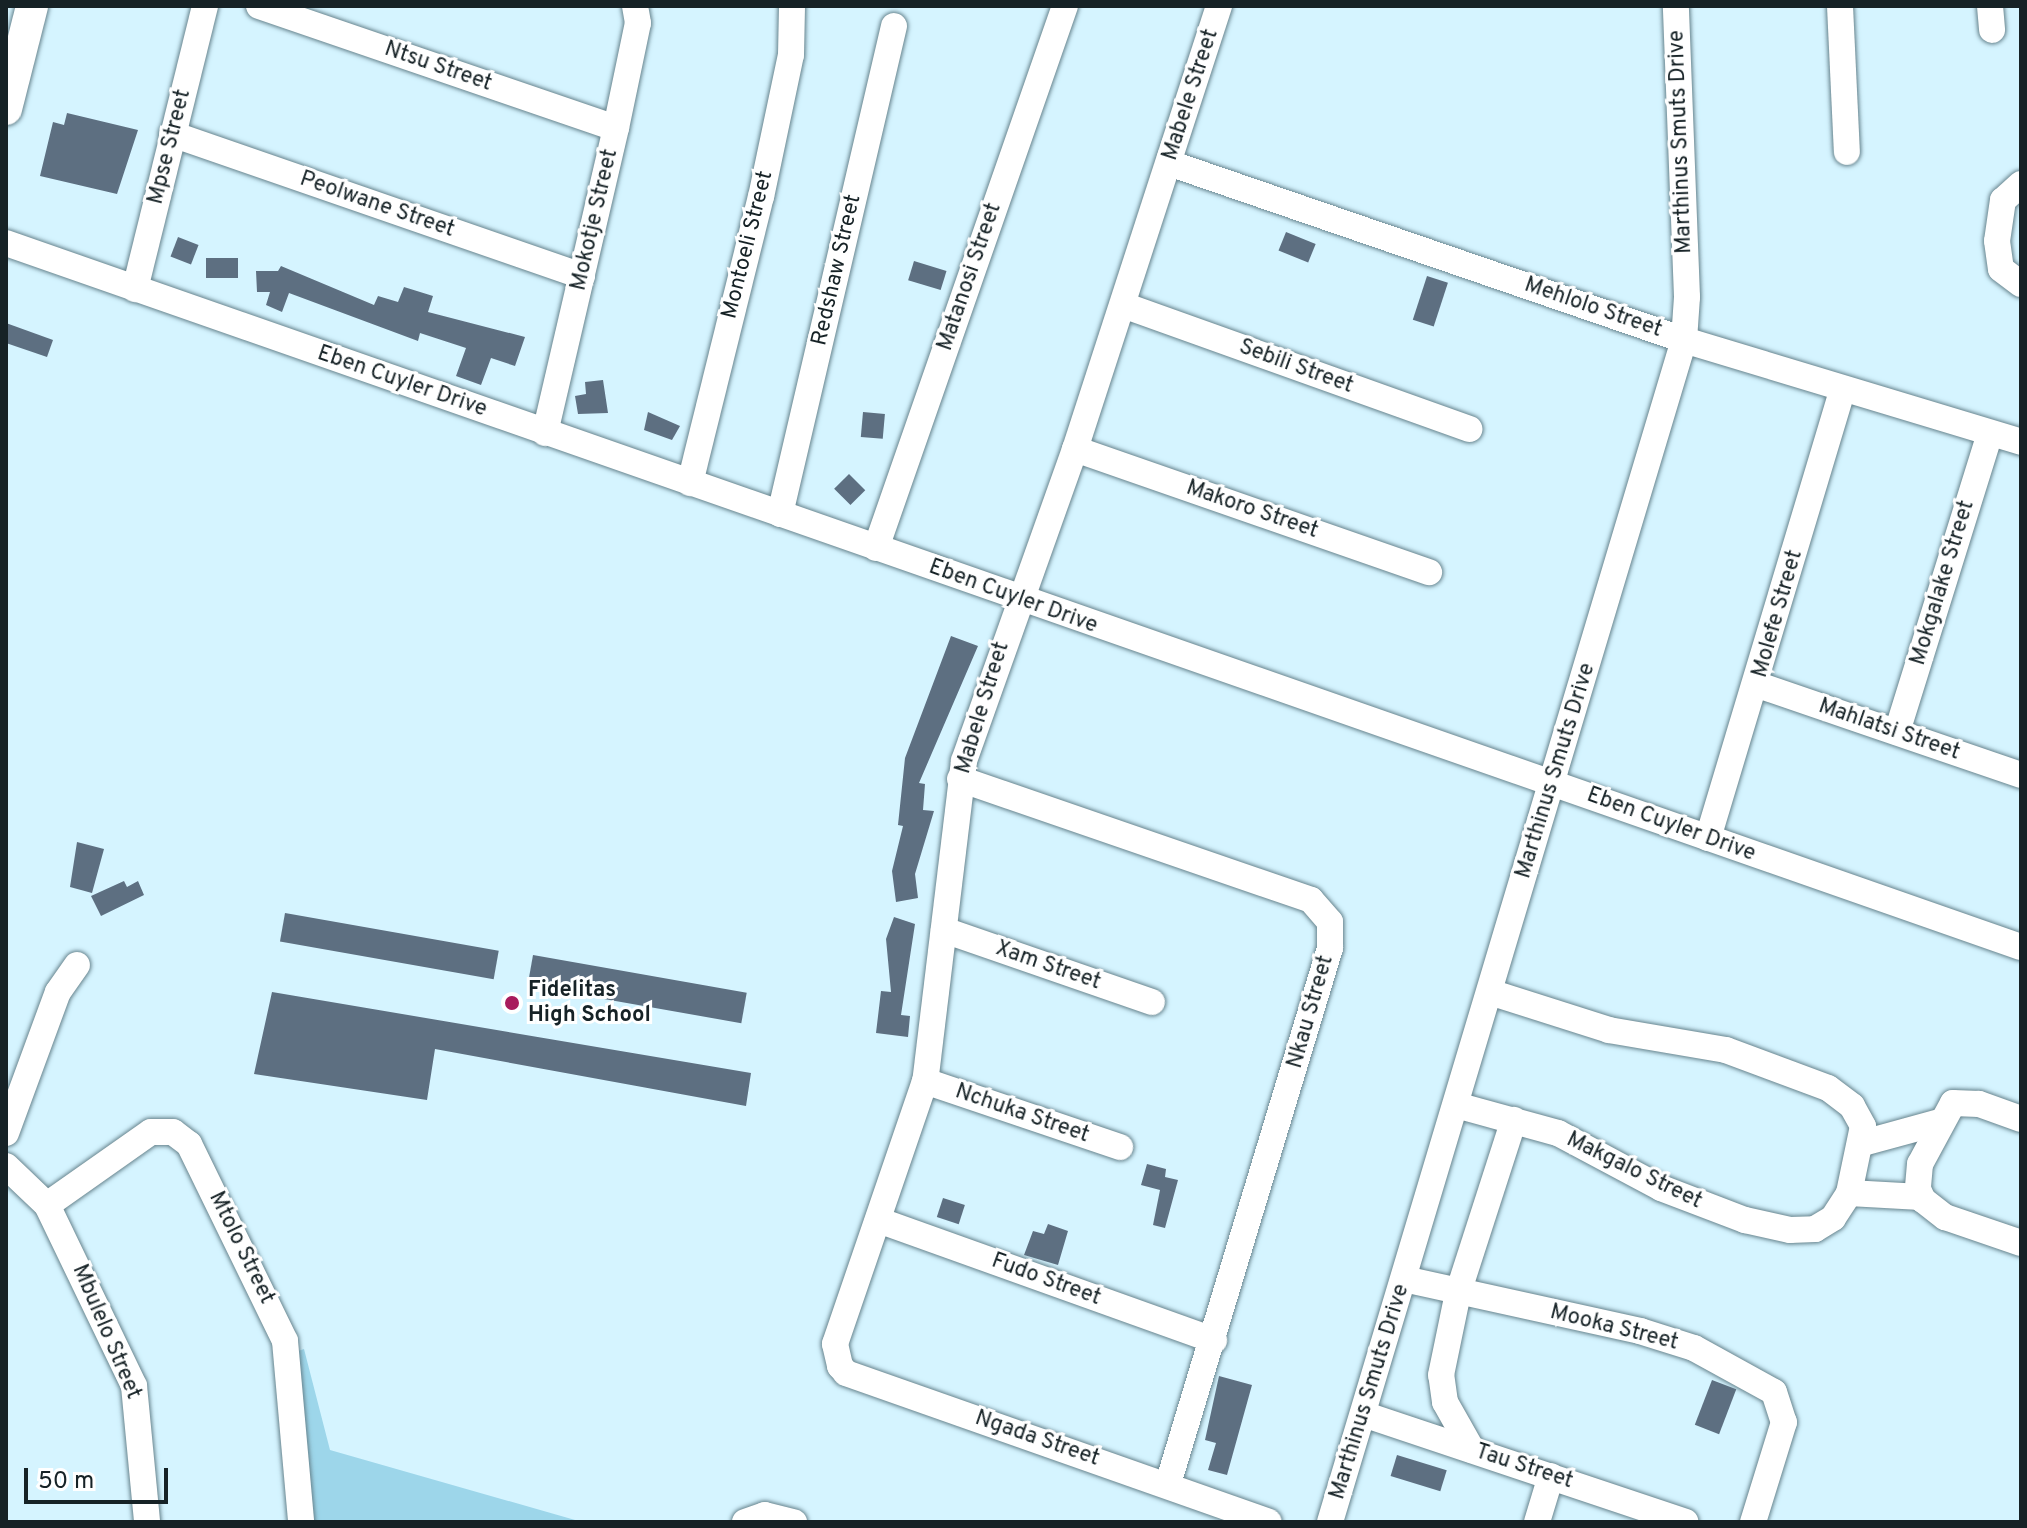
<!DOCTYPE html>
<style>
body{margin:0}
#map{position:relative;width:2027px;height:1528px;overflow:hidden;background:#d5f4ff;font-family:Overpass,sans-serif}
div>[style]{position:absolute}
.green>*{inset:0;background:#9dd6ea}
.building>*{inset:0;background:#5d6f81;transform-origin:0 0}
.roads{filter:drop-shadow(0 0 2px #67848e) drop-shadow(0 0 2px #67848e)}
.minor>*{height:26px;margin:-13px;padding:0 13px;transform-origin:13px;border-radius:13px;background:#fff}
.major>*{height:32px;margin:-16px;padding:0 16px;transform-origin:16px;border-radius:16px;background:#fff}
.dots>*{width:22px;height:22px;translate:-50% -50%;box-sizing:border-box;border:4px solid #fff;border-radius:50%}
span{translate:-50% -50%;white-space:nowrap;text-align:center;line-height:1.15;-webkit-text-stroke:6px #fff;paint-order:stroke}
.street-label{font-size:22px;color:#162226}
.poi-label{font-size:22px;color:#162226;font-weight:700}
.left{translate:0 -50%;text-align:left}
.frame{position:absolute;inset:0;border:8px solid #162226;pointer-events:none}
.scale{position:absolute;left:24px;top:1468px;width:144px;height:36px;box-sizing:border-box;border:4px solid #162226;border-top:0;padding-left:10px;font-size:24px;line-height:28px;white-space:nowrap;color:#162226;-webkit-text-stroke:6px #fff;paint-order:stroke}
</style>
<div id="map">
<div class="green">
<i style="clip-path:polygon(304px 1349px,330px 1450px,582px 1522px,309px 1522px,295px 1352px)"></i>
</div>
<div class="building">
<i style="clip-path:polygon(67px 113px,138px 130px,117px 194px,40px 176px,53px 122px,64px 125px)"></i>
<i style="left:1286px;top:232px;width:32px;height:20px;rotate:22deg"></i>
<i style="left:178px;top:237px;width:22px;height:21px;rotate:21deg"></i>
<i style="left:206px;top:258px;width:32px;height:20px"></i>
<i style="left:914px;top:261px;width:34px;height:20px;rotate:17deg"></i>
<i style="clip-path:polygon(281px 266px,374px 305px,378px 296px,398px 302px,404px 287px,433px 296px,428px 312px,525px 337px,515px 366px,491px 358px,481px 385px,456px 376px,466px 348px,420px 333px,418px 341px,289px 293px,282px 312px,266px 305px,270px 292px,257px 292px,256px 271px,278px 271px)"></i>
<i style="left:1427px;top:276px;width:22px;height:46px;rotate:18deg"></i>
<i style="clip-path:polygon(6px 323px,53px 340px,47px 357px,6px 343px)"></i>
<i style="clip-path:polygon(603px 380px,608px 413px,578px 414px,575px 396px,586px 394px,585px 382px)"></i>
<i style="clip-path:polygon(648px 412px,680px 426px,672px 440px,644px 430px)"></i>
<i style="left:863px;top:412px;width:22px;height:25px;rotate:5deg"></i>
<i style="left:849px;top:474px;width:23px;height:21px;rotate:45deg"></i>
<i style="clip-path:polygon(951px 636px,978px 646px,919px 783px,925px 784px,923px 810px,934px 811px,915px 874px,918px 898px,896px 902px,892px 871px,903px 826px,898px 825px,905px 758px)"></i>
<i style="clip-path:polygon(77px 842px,104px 849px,92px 893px,70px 887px)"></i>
<i style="clip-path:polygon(124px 881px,127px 887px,138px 881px,144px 895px,101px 916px,91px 896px)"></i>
<i style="left:285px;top:913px;width:217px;height:29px;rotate:10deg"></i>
<i style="clip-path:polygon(894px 917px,915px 924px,901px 1015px,910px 1016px,908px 1037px,876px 1033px,881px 991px,891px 992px,886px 939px)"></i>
<i style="left:533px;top:955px;width:217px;height:31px;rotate:10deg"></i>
<i style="clip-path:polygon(272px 992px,751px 1073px,746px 1106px,435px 1049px,427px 1100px,254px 1074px)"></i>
<i style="clip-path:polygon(1147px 1164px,1166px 1169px,1165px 1177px,1178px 1180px,1165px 1228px,1153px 1225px,1160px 1190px,1141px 1185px)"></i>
<i style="left:943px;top:1198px;width:23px;height:20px;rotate:18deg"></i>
<i style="clip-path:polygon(1048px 1224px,1068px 1231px,1058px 1265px,1024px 1255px,1033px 1231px,1044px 1234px)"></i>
<i style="clip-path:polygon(1219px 1376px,1252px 1385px,1227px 1475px,1208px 1470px,1216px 1443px,1205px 1440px)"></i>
<i style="left:1712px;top:1380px;width:26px;height:48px;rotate:21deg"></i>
<i style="left:1397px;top:1455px;width:52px;height:22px;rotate:17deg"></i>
</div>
<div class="roads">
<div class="minor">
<i style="left:259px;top:6px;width:377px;rotate:18.9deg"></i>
<i style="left:1219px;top:6px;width:466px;rotate:108deg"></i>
<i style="left:1075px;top:449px;width:331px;rotate:109.6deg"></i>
<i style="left:964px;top:761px;width:322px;rotate:96.9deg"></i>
<i style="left:925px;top:1081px;width:278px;rotate:108.9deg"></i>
<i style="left:835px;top:1344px;width:23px;rotate:77deg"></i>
<i style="left:840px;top:1366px;width:9px;rotate:49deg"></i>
<i style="left:846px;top:1373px;width:448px;rotate:19.4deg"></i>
<i style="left:1840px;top:6px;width:146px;rotate:87.3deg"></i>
<i style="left:1990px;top:6px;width:24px;rotate:85deg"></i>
<i style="left:172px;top:134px;width:434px;rotate:19.1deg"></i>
<i style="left:1169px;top:163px;width:545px;rotate:18.97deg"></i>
<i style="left:1684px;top:340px;width:352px;rotate:16.8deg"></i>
<i style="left:2021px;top:184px;width:24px;rotate:138deg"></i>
<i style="left:2003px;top:200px;width:41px;rotate:98.3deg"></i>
<i style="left:1997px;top:241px;width:28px;rotate:82deg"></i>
<i style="left:2001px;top:269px;width:25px;rotate:37deg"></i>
<i style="left:6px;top:243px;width:2134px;rotate:19.26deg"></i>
<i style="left:135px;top:289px;width:292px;rotate:-76.1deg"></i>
<i style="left:1123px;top:305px;width:368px;rotate:19.7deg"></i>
<i style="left:545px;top:433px;width:313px;rotate:-76.9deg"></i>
<i style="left:616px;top:128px;width:107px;rotate:-78.2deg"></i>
<i style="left:638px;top:23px;width:17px;rotate:-100deg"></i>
<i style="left:1075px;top:449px;width:375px;rotate:19.2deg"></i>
<i style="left:690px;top:483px;width:295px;rotate:-76.1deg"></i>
<i style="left:761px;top:197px;width:145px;rotate:-78.1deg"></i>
<i style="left:791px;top:55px;width:49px;rotate:-88.8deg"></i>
<i style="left:780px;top:514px;width:501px;rotate:-76.85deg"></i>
<i style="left:876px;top:548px;width:574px;rotate:-70.78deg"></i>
<i style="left:1758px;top:685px;width:278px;rotate:18.9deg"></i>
<i style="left:1897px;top:732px;width:313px;rotate:-72.7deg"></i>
<i style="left:960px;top:779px;width:371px;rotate:19deg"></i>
<i style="left:1311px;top:900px;width:29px;rotate:49deg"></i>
<i style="left:1330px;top:922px;width:26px;rotate:90deg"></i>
<i style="left:1330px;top:948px;width:560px;rotate:106.82deg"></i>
<i style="left:1708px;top:838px;width:469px;rotate:-73.3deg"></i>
<i style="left:944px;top:930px;width:220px;rotate:19.1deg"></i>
<i style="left:925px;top:1081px;width:206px;rotate:18.7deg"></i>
<i style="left:1456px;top:1105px;width:106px;rotate:15.4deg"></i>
<i style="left:1558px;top:1133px;width:117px;rotate:28.1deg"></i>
<i style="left:1661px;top:1188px;width:90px;rotate:20.9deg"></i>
<i style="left:1745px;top:1220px;width:46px;rotate:12.5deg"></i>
<i style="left:1790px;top:1230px;width:25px;rotate:-2deg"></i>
<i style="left:1815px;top:1229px;width:21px;rotate:-31deg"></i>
<i style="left:1833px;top:1218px;width:30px;rotate:-57deg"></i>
<i style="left:1849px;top:1193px;width:68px;rotate:-78.2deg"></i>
<i style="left:1863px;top:1126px;width:23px;rotate:-119deg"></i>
<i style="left:1852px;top:1106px;width:30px;rotate:-143deg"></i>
<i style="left:1828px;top:1088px;width:109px;rotate:-159.6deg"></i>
<i style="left:1726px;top:1050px;width:119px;rotate:-170.3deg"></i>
<i style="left:1609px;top:1030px;width:125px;rotate:-162.3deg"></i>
<i style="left:2021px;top:1119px;width:45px;rotate:-160.3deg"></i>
<i style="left:1979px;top:1104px;width:26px;rotate:-178deg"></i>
<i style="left:1953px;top:1103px;width:69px;rotate:118.4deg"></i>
<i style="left:1920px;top:1164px;width:25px;rotate:95deg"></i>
<i style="left:1918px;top:1189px;width:12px;rotate:66deg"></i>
<i style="left:1923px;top:1200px;width:28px;rotate:38deg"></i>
<i style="left:1945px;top:1217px;width:80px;rotate:18.9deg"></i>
<i style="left:6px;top:1133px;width:150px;rotate:-69.8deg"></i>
<i style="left:58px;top:992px;width:33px;rotate:-55deg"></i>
<i style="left:1863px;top:1143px;width:80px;rotate:-15.3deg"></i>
<i style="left:6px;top:1166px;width:57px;rotate:43.6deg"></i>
<i style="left:47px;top:1205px;width:201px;rotate:64.3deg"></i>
<i style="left:134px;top:1386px;width:137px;rotate:84.5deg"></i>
<i style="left:1849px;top:1193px;width:72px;rotate:3.2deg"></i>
<i style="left:47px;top:1205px;width:127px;rotate:-35.1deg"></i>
<i style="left:151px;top:1132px;width:22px"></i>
<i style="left:173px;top:1132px;width:20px;rotate:37deg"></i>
<i style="left:189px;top:1144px;width:219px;rotate:64deg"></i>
<i style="left:285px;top:1341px;width:182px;rotate:84.9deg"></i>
<i style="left:878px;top:1220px;width:357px;rotate:19.7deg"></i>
<i style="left:1404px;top:1279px;width:242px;rotate:12.4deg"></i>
<i style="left:1640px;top:1331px;width:57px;rotate:17.5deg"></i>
<i style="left:1694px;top:1348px;width:91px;rotate:28.8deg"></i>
<i style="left:1774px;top:1392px;width:32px;rotate:72deg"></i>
<i style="left:1784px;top:1422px;width:105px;rotate:107.2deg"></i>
<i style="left:1363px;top:1414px;width:340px;rotate:18.5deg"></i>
<i style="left:1472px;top:1450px;width:55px;rotate:-119.4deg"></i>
<i style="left:1445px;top:1402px;width:27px;rotate:-98deg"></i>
<i style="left:1441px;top:1375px;width:84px;rotate:-78.3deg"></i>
<i style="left:1458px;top:1293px;width:182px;rotate:-72.1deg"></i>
<i style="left:745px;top:1522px;width:21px;rotate:-19deg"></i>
<i style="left:765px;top:1515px;width:30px;rotate:14deg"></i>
<i style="left:1330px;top:1522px;width:1234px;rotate:-73.33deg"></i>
<i style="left:1684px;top:340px;width:43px;rotate:-86deg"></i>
<i style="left:1687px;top:297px;width:291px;rotate:-92.2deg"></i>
<i style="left:1537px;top:1522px;width:48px;rotate:-73.1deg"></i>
</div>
<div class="major">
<i style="left:6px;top:109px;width:106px;rotate:-75.8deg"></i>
</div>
</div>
<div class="dots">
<i style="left:512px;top:1003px;background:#a81b5c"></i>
</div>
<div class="street-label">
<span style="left:438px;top:67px;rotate:19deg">Ntsu Street</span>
<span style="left:1191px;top:95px;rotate:-72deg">Mabele Street</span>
<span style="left:1681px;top:142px;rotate:-92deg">Marthinus Smuts Drive</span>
<span style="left:170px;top:147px;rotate:-76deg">Mpse Street</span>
<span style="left:377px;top:205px;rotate:19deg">Peolwane Street</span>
<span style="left:595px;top:220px;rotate:-77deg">Mokotje Street</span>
<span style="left:748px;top:245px;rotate:-76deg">Montoeli Street</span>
<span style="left:837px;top:270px;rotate:-77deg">Redshaw Street</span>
<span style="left:970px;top:277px;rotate:-71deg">Matanosi Street</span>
<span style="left:1593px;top:308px;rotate:19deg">Mehlolo Street</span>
<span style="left:1296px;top:367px;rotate:20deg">Sebili Street</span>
<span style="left:402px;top:382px;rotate:19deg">Eben Cuyler Drive</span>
<span style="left:1252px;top:510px;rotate:19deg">Makoro Street</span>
<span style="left:1943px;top:583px;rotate:-73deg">Mokgalake Street</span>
<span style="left:1013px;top:597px;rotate:20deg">Eben Cuyler Drive</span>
<span style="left:1778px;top:614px;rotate:-74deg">Molefe Street</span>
<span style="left:983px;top:708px;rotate:-73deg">Mabele Street</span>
<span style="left:1889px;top:730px;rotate:19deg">Mahlatsi Street</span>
<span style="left:1556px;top:771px;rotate:-73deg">Marthinus Smuts Drive</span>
<span style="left:1671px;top:825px;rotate:20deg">Eben Cuyler Drive</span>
<span style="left:1048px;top:966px;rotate:19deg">Xam Street</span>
<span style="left:1311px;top:1012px;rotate:-74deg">Nkau Street</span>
<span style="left:1022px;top:1114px;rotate:19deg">Nchuka Street</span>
<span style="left:1634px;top:1171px;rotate:26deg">Makgalo Street</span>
<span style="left:241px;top:1248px;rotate:64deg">Mtolo Street</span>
<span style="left:1046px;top:1280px;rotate:20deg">Fudo Street</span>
<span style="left:1614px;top:1328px;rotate:14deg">Mooka Street</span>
<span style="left:106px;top:1332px;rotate:67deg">Mbulelo Street</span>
<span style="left:1370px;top:1392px;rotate:-73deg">Marthinus Smuts Drive</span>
<span style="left:1037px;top:1439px;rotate:19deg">Ngada Street</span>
<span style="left:1524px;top:1467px;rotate:18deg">Tau Street</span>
</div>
<div class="poi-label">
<span class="left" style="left:528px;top:1003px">Fidelitas<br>High School</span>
</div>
<div class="frame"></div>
<div class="scale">50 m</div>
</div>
